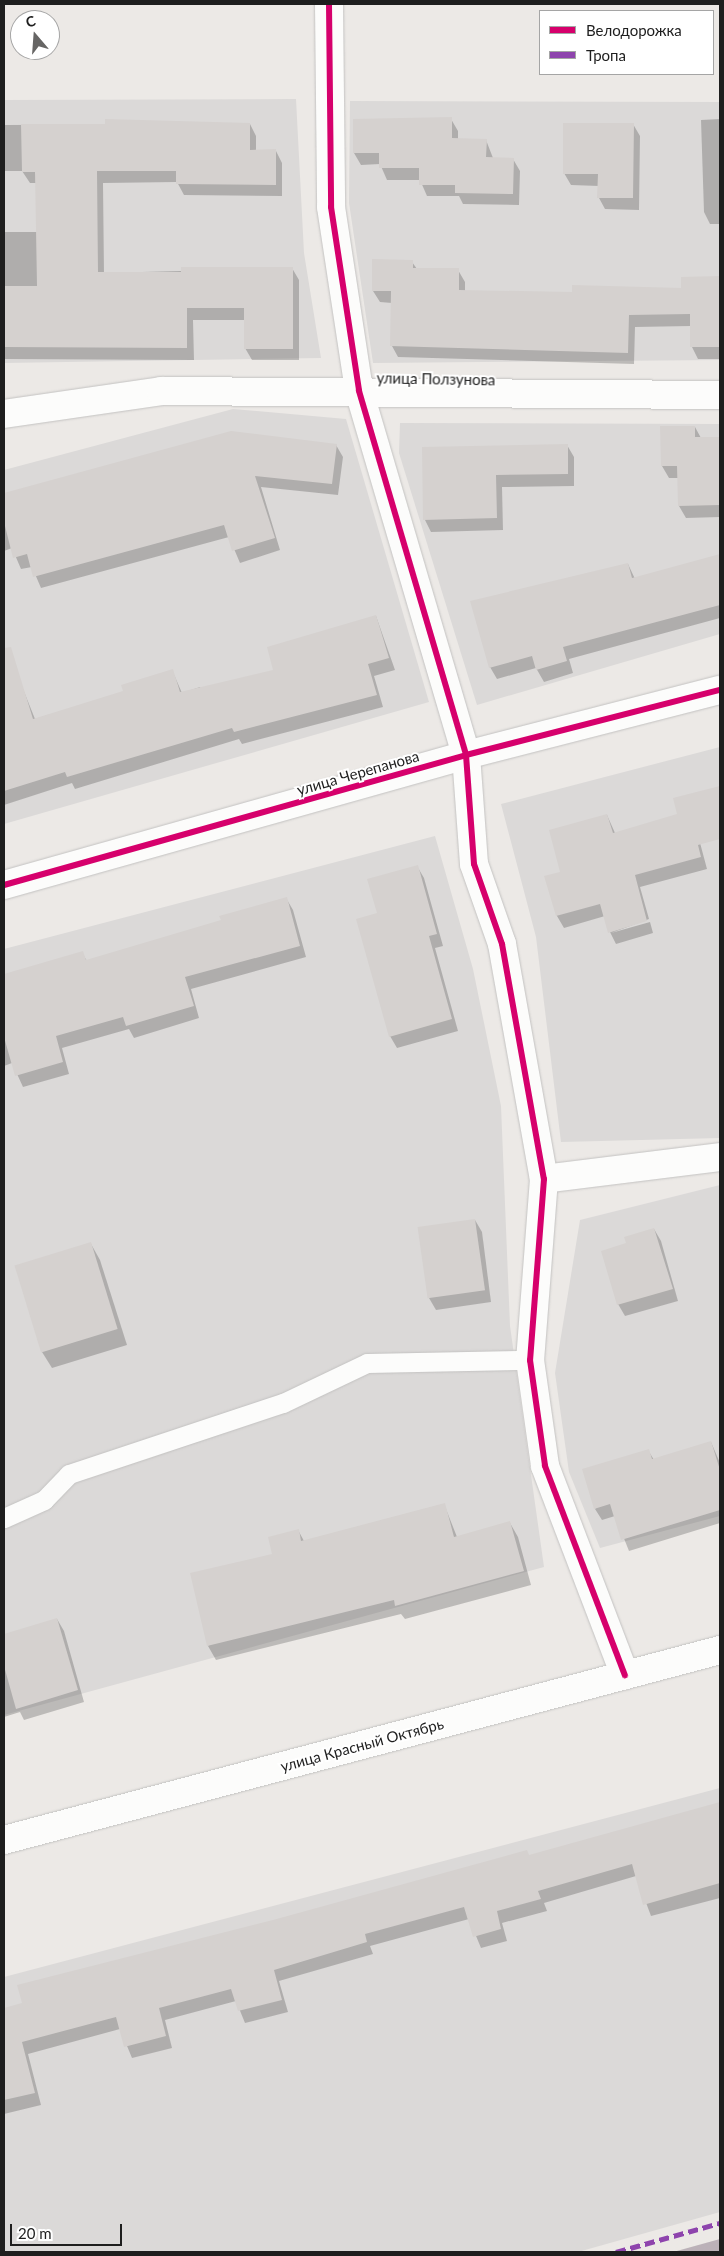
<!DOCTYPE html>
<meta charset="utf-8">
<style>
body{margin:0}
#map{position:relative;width:724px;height:2256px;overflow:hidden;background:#ece9e6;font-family:Lato,sans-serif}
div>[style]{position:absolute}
.residential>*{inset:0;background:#dbd9d8}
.industrial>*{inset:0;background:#eadee7}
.shadow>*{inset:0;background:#0003}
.building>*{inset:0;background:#d5d1cf;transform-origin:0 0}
.roads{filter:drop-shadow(0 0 1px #c3c2c1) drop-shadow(0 0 1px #c3c2c1)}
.lane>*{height:19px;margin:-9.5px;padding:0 9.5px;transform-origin:9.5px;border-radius:9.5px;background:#fcfcfb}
.street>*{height:28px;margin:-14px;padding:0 14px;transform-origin:14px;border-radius:14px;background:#fcfcfb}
.quiet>*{height:5px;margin-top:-2.5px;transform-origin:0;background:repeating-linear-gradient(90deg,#8e44ad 0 10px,transparent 0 15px)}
.cycleway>*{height:6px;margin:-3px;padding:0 3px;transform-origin:3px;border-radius:3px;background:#d6006c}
span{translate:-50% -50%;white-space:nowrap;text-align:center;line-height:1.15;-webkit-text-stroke:4px #fff;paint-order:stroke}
.street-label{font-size:15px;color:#1e1e1e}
.frame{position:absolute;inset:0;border:5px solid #1e1e1e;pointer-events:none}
.legend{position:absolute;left:539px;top:10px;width:175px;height:65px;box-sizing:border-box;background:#fff;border:1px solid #a5a5a5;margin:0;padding:6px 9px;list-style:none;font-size:15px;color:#1e1e1e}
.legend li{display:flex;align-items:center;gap:10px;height:25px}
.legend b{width:25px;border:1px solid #a5a5a5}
.north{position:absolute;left:10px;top:10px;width:50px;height:50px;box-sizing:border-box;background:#fff;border:1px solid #a5a5a5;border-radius:50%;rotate:342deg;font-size:14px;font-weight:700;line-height:20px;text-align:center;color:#1e1e1e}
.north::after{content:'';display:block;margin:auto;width:18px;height:22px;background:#666564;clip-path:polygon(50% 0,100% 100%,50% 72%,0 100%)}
.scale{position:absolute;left:10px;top:2224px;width:112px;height:22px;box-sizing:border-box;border:2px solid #1e1e1e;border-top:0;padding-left:6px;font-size:15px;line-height:18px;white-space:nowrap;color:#1e1e1e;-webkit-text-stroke:4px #fff;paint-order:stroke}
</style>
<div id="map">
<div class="residential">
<i style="clip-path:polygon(296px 99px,304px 253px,321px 358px,4px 363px,4px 100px)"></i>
<i style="clip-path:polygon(350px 101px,720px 102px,720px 360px,373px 363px,349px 203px)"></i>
<i style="clip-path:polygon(233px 409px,346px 419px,429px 702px,4px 824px,4px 470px)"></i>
<i style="clip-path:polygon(400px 423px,720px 424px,720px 634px,477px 705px,399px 453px)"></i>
<i style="clip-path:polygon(720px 747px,720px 1138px,561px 1142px,536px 937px,501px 804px)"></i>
<i style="clip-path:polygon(435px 836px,473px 969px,501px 1106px,510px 1326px,544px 1567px,4px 1715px,4px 949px)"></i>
<i style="clip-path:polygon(720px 1185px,720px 1516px,600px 1548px,569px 1472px,555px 1373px,580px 1220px)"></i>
<i style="clip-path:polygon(720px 1788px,720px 2212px,578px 2252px,4px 2252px,4px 1977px)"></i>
</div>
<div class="industrial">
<i style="clip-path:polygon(720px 2239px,720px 2252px,674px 2252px)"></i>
</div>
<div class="shadow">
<i style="clip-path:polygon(451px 119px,458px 131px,458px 139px,486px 140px,493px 158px,513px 159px,520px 171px,519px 205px,463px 204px,459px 196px,427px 196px,420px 180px,387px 180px,380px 164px,361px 165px,354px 153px,354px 121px)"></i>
<i style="clip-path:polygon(720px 119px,720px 224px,710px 224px,704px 212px,701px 120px)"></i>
<i style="clip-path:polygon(250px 124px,256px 136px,256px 151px,276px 151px,282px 163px,282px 196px,184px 195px,177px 182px,103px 183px,104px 273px,292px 268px,299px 280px,299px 360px,252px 360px,245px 348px,245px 320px,193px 320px,194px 360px,4px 359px,4px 232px,37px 232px,37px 183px,30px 183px,22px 171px,4px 171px,4px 125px)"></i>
<i style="clip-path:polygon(633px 124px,640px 136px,639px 210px,605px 209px,599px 198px,599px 186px,571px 185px,564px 173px)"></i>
<i style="clip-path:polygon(412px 262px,417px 269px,458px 270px,465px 282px,465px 292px,573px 293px,683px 290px,683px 278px,720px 278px,720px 359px,698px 359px,692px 347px,691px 326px,635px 327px,634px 364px,398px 357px,392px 346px,392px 303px,380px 302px,373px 291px)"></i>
<i style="clip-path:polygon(662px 427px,695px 427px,701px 438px,720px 438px,720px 517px,686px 518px,679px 506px,679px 478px,669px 478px,662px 466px)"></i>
<i style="clip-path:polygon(336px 445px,343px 457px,338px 495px,261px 487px,280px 550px,240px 563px,229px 537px,41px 588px,32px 567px,21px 569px,12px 548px,4px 551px,4px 495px,43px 486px)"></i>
<i style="clip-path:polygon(567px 445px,574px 457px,574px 486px,502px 487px,503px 530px,431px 532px,425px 520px,424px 448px)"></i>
<i style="clip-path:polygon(720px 556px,720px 618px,569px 659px,573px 673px,544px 682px,536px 668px,497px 679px,490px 667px,628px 564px,635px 579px)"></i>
<i style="clip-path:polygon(376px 616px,395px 670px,374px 676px,383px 707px,242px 744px,239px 739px,75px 789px,72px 783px,4px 805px,4px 695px,23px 689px,35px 719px,125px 692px,172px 670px,182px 693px,200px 687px,202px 691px,275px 671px)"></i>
<i style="clip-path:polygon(607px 815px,615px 833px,695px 824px,707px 869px,640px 887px,649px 919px,611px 933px,650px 922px,653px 933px,616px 944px,610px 932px,605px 916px,564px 928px,557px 916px,546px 877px,562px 873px)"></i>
<i style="clip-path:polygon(417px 866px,424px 878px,443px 946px,435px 948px,458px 1031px,397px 1048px,390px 1036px,378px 914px)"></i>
<i style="clip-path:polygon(286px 898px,293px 910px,306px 957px,191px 989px,199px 1018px,134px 1038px,129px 1029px,62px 1048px,69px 1074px,23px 1087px,12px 1063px,4px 1066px,4px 975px,82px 953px,87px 961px,222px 921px)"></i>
<i style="clip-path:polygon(475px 1220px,482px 1232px,491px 1302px,436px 1310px,429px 1298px)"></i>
<i style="clip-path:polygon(654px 1229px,661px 1241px,678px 1301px,625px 1316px,618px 1304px,628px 1244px)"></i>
<i style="clip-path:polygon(91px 1244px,100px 1260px,127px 1345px,52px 1368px,42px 1352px,16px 1267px)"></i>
<i style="clip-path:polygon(711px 1442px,720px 1463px,720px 1523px,629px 1551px,615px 1516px,602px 1520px,595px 1509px,648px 1450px,654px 1460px)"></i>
<i style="clip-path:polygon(444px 1504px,457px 1537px,510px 1523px,518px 1537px,531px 1585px,405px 1619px,401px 1614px,216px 1660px,208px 1646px,274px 1555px,298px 1530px,304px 1541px)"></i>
<i style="clip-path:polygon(57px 1619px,64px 1631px,84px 1702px,24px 1720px,20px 1712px,4px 1717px,4px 1635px)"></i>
<i style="clip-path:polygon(720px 1803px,720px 1898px,651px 1916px,636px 1876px,544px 1903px,547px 1911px,502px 1923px,507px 1941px,481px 1948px,469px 1919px,370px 1946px,373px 1954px,279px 1981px,288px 2012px,245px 2023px,236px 2001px,165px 2020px,172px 2048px,132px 2058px,120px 2029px,28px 2054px,41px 2105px,4px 2114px,4px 2009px)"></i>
<i style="clip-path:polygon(720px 2239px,720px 2252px,673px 2252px)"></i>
</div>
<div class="building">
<i style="clip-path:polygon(452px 117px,452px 138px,487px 139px,486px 157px,514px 158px,513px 194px,455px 193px,455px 185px,419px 185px,419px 168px,379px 168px,379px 153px,353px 153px,353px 119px)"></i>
<i style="clip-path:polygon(105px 119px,250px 123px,250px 150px,276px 149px,276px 185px,176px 184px,176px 171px,97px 171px,98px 272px,181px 272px,181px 267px,293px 267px,293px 349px,244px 349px,244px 308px,187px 308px,187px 348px,4px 347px,4px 286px,37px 286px,35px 172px,22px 172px,21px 124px,105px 124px)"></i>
<i style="clip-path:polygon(563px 123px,634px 123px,633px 198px,597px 198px,598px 174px,563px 174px)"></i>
<i style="clip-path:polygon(372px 259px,413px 260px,413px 268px,459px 268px,459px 290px,572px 292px,572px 285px,681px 288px,681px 277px,720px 276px,720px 347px,690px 347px,690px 314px,629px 315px,628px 353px,390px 346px,391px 291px,372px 291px)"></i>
<i style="clip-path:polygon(660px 426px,695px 426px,695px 437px,720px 437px,720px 505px,678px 506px,677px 466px,661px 466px)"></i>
<i style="clip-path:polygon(231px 431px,337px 444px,332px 484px,255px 476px,275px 538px,232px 551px,224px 525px,33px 577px,27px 554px,13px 558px,4px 522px,4px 493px)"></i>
<i style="clip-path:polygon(568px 444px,568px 474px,496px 475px,497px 518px,423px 520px,422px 447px)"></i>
<i style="clip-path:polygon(720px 554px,720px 605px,563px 647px,567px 661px,536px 670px,532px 656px,489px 668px,470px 601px,628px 563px,632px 578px)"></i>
<i style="clip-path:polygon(376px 615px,389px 658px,368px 664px,377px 695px,234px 732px,232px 728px,67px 777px,65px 772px,4px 791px,4px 648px,11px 647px,33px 719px,123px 691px,121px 685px,173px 669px,180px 692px,273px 670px,267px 647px)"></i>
<i style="clip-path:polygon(720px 786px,720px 839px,698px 845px,701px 857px,635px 875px,647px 921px,608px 933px,600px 904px,556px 916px,544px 876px,560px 872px,549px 830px,607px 814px,613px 833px,677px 814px,673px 798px)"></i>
<i style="clip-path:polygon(418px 865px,437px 934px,429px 936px,452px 1019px,389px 1037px,356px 919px,377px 913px,367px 879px)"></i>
<i style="clip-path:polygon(287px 897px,300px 946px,185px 977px,194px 1006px,126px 1026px,123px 1017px,56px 1036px,63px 1062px,15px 1076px,4px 1037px,4px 974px,83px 951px,86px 960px,221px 920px,219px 916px)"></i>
<i style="left:475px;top:1219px;width:72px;height:58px;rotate:82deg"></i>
<i style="clip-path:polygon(654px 1228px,673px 1289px,617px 1305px,601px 1251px,626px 1243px,624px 1237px)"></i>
<i style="left:91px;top:1242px;width:91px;height:80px;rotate:73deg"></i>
<i style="clip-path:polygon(711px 1441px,720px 1470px,720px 1510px,621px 1540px,610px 1504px,594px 1509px,582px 1469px,649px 1449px,652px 1459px)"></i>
<i style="clip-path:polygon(445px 1503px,454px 1537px,510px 1521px,524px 1571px,395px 1606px,394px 1600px,207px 1646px,190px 1573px,272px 1554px,268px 1537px,299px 1529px,301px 1541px)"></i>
<i style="clip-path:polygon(57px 1618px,78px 1690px,16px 1709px,4px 1666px,4px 1634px)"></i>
<i style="clip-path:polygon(720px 1802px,720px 1883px,643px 1905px,632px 1864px,538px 1891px,541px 1899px,497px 1911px,501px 1929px,473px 1937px,464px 1907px,365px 1934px,367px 1942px,274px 1970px,282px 2000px,238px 2011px,231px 1989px,159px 2008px,166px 2036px,124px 2047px,116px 2017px,22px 2042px,35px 2093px,4px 2100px,4px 2008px,22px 2003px,17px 1985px,273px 1920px,527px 1850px,529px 1855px)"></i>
</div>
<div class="roads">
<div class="lane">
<i style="left:4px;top:1518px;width:44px;rotate:-24.2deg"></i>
<i style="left:44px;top:1500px;width:36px;rotate:-46deg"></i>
<i style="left:69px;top:1474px;width:225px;rotate:-18.4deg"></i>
<i style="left:283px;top:1403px;width:93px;rotate:-25.5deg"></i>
<i style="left:367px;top:1363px;width:163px;rotate:-1.1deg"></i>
</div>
<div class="street">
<i style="left:329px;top:4px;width:203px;rotate:89.4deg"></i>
<i style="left:331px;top:207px;width:186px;rotate:81.3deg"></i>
<i style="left:359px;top:391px;width:379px;rotate:73.6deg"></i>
<i style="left:466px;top:755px;width:109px;rotate:85.8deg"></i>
<i style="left:474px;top:864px;width:85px;rotate:70.7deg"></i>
<i style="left:502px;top:944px;width:239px;rotate:79.9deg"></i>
<i style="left:544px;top:1179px;width:182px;rotate:94.4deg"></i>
<i style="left:530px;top:1360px;width:107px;rotate:81.9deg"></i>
<i style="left:545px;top:1466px;width:224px;rotate:69.1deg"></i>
<i style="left:4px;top:414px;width:159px;rotate:-8.3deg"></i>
<i style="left:161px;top:391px;width:559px;rotate:0.41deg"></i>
<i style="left:4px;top:885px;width:480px;rotate:-15.7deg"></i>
<i style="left:466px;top:755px;width:262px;rotate:-14.4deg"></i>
<i style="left:544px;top:1179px;width:177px;rotate:-7.1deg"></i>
<i style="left:4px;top:1840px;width:741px;rotate:-14.86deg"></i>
</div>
</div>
<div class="quiet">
<i style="left:616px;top:2252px;width:108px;rotate:-15.6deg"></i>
</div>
<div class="cycleway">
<i style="left:329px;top:4px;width:203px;rotate:89.4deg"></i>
<i style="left:331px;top:207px;width:186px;rotate:81.3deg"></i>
<i style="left:359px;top:391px;width:379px;rotate:73.6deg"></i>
<i style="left:466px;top:755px;width:109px;rotate:85.8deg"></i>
<i style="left:474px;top:864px;width:85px;rotate:70.7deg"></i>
<i style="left:502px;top:944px;width:239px;rotate:79.9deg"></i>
<i style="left:544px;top:1179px;width:182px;rotate:94.4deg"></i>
<i style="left:530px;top:1360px;width:107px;rotate:81.9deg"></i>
<i style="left:545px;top:1466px;width:224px;rotate:69.1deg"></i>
<i style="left:4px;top:885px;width:480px;rotate:-15.7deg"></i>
<i style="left:466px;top:755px;width:262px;rotate:-14.4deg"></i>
</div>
<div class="street-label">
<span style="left:436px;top:379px;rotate:1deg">улица Ползунова</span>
<span style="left:358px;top:773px;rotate:-16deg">улица Черепанова</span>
<span style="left:362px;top:1745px;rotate:-15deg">улица Красный Октябрь</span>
</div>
<div class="frame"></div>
<ul class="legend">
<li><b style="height:6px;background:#d6006c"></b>Велодорожка</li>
<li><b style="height:6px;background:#8e44ad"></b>Тропа</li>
</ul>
<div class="north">С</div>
<div class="scale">20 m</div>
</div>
